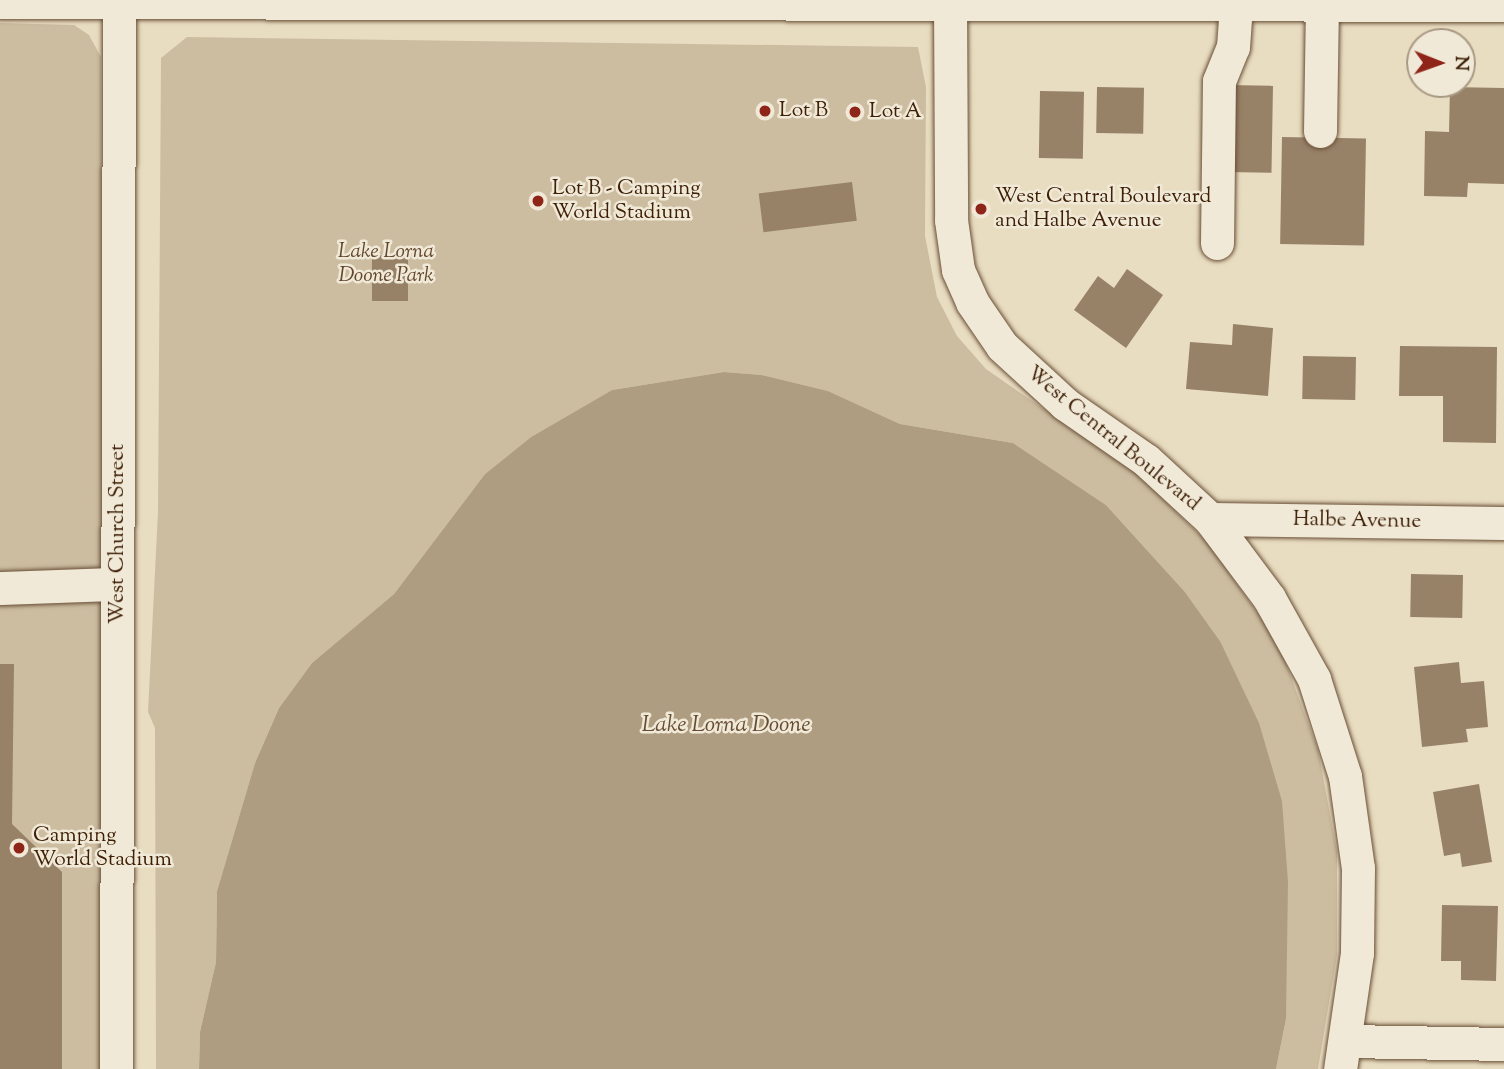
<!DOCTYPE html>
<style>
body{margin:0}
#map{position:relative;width:1504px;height:1069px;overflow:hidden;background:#e9ddc1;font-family:"Sorts Mill Goudy",serif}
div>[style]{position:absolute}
.green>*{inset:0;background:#ccbda1}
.water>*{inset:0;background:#af9d82}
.building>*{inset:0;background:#978268;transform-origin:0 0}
.roads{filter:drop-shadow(0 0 2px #694f36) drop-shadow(0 0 2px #694f36)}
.minor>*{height:33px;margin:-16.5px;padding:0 16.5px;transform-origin:16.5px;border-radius:16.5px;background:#f1e9d7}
.dots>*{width:19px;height:19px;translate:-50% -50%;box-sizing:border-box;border:4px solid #f1e9d7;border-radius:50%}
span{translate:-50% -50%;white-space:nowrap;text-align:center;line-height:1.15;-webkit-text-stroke:5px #f1e9d7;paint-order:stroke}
.poi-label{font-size:21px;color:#3e2007}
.left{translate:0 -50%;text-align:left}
.park-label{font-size:21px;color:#62472e;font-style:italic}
.street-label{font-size:21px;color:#3e2007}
.water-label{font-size:23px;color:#664c32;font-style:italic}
.north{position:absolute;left:1406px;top:28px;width:70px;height:70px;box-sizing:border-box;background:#f1e9d7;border:2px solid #a99984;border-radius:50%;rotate:91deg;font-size:19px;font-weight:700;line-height:28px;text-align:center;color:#3e2007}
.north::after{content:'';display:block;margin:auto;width:24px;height:32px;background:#8f2418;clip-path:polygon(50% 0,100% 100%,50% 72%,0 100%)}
</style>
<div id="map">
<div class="green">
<i style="clip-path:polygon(0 23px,74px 25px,89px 35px,101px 57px,104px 1069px,0 1069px)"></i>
<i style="clip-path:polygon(187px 37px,918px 47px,926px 87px,925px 236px,937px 297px,957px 336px,986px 369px,1136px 473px,1207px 542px,1278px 642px,1318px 750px,1337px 851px,1337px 955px,1318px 1069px,1276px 1069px,1286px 1019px,1220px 641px,1185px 592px,1106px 505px,1013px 443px,900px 424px,828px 391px,762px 375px,724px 372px,612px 390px,531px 437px,485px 474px,394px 594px,312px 663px,279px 708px,255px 763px,217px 891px,216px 962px,200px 1032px,199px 1069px,156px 1069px,155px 728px,148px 712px,158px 511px,161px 58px)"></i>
</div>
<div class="water">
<i style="clip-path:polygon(724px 372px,762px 375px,828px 391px,900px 424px,1013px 443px,1106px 505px,1185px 592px,1220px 641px,1259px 723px,1282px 801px,1288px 882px,1286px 1019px,1276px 1069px,199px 1069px,200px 1032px,216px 962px,217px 891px,255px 763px,279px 708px,312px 663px,394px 594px,485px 474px,531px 437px,612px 390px)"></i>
</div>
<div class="building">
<i style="left:1227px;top:85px;width:46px;height:87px;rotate:1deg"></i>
<i style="left:1097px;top:87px;width:47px;height:46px;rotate:1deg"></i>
<i style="clip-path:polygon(1450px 87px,1504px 88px,1504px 184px,1468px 183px,1467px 197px,1424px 196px,1425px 131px,1449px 132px)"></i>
<i style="left:1040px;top:91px;width:44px;height:67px;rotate:1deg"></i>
<i style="left:1282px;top:137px;width:84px;height:107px;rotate:1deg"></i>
<i style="left:852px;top:182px;width:39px;height:94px;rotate:83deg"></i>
<i style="left:372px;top:255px;width:36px;height:46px"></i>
<i style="clip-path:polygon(1127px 269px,1163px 295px,1126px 348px,1074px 310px,1098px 276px,1114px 288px)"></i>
<i style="clip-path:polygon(1233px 324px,1273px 328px,1268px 396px,1186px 389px,1190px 342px,1232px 345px)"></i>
<i style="clip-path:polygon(1400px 346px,1497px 347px,1496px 443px,1443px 442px,1443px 396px,1399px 396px)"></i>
<i style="left:1303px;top:356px;width:53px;height:43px;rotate:1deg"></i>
<i style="left:1411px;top:574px;width:52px;height:43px;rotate:1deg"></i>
<i style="clip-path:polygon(1459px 662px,1461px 683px,1484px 681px,1488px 727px,1466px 729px,1468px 742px,1422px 747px,1414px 667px)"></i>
<i style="clip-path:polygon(0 664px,14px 664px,12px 824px,62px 872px,62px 1069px,0 1069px)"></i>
<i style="clip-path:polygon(1479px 784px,1492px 862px,1462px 867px,1460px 853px,1444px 856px,1433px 792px)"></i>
<i style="clip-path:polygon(1442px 905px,1498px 906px,1496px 981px,1461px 980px,1461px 961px,1441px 961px)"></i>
</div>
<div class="roads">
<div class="minor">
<i style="left:950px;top:0;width:220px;rotate:89.7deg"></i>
<i style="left:951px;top:220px;width:50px;rotate:82deg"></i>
<i style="left:958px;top:270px;width:35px;rotate:66deg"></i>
<i style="left:972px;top:302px;width:53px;rotate:55.7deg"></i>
<i style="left:1002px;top:346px;width:86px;rotate:42.6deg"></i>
<i style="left:1065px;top:404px;width:98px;rotate:34.7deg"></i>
<i style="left:1146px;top:460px;width:87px;rotate:42.7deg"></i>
<i style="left:1210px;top:519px;width:99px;rotate:53.2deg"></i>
<i style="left:1269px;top:598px;width:93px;rotate:60.9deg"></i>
<i style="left:1314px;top:679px;width:102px;rotate:72.3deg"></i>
<i style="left:1345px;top:776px;width:93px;rotate:82deg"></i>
<i style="left:1358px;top:868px;width:85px;rotate:90.7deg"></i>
<i style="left:1357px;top:953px;width:117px;rotate:98.3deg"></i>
<i style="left:0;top:2px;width:1504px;rotate:0.11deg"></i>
<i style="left:1320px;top:131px;width:126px;rotate:-89.1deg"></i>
<i style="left:1217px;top:243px;width:162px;rotate:-89.3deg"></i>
<i style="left:1219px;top:81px;width:37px;rotate:-68deg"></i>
<i style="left:1233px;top:47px;width:42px;rotate:-85.9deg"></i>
<i style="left:1210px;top:519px;width:294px;rotate:0.8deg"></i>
<i style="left:0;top:588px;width:117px;rotate:-2deg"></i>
<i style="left:1348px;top:1041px;width:156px;rotate:1.1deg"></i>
<i style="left:116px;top:1069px;width:1069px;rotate:-89.84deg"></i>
</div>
</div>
<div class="dots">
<i style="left:765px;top:111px;background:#8f2418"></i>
<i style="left:855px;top:112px;background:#8f2418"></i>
<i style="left:538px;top:201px;background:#8f2418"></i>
<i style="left:981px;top:209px;background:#8f2418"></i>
<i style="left:19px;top:848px;background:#8f2418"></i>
</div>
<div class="poi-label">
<span class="left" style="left:779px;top:111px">Lot B</span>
<span class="left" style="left:869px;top:112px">Lot A</span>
<span class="left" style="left:552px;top:201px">Lot B - Camping<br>World Stadium</span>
<span class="left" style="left:995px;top:209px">West Central Boulevard<br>and Halbe Avenue</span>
<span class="left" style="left:33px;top:848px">Camping<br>World Stadium</span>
</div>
<div class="park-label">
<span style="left:386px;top:264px">Lake Lorna<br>Doone Park</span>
</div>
<div class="street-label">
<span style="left:1113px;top:439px;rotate:39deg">West Central Boulevard</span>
<span style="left:1357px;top:521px;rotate:1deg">Halbe Avenue</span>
<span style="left:118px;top:534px;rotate:-90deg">West Church Street</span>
</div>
<div class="water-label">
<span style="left:726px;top:726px">Lake Lorna Doone</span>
</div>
<div class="north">N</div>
</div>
